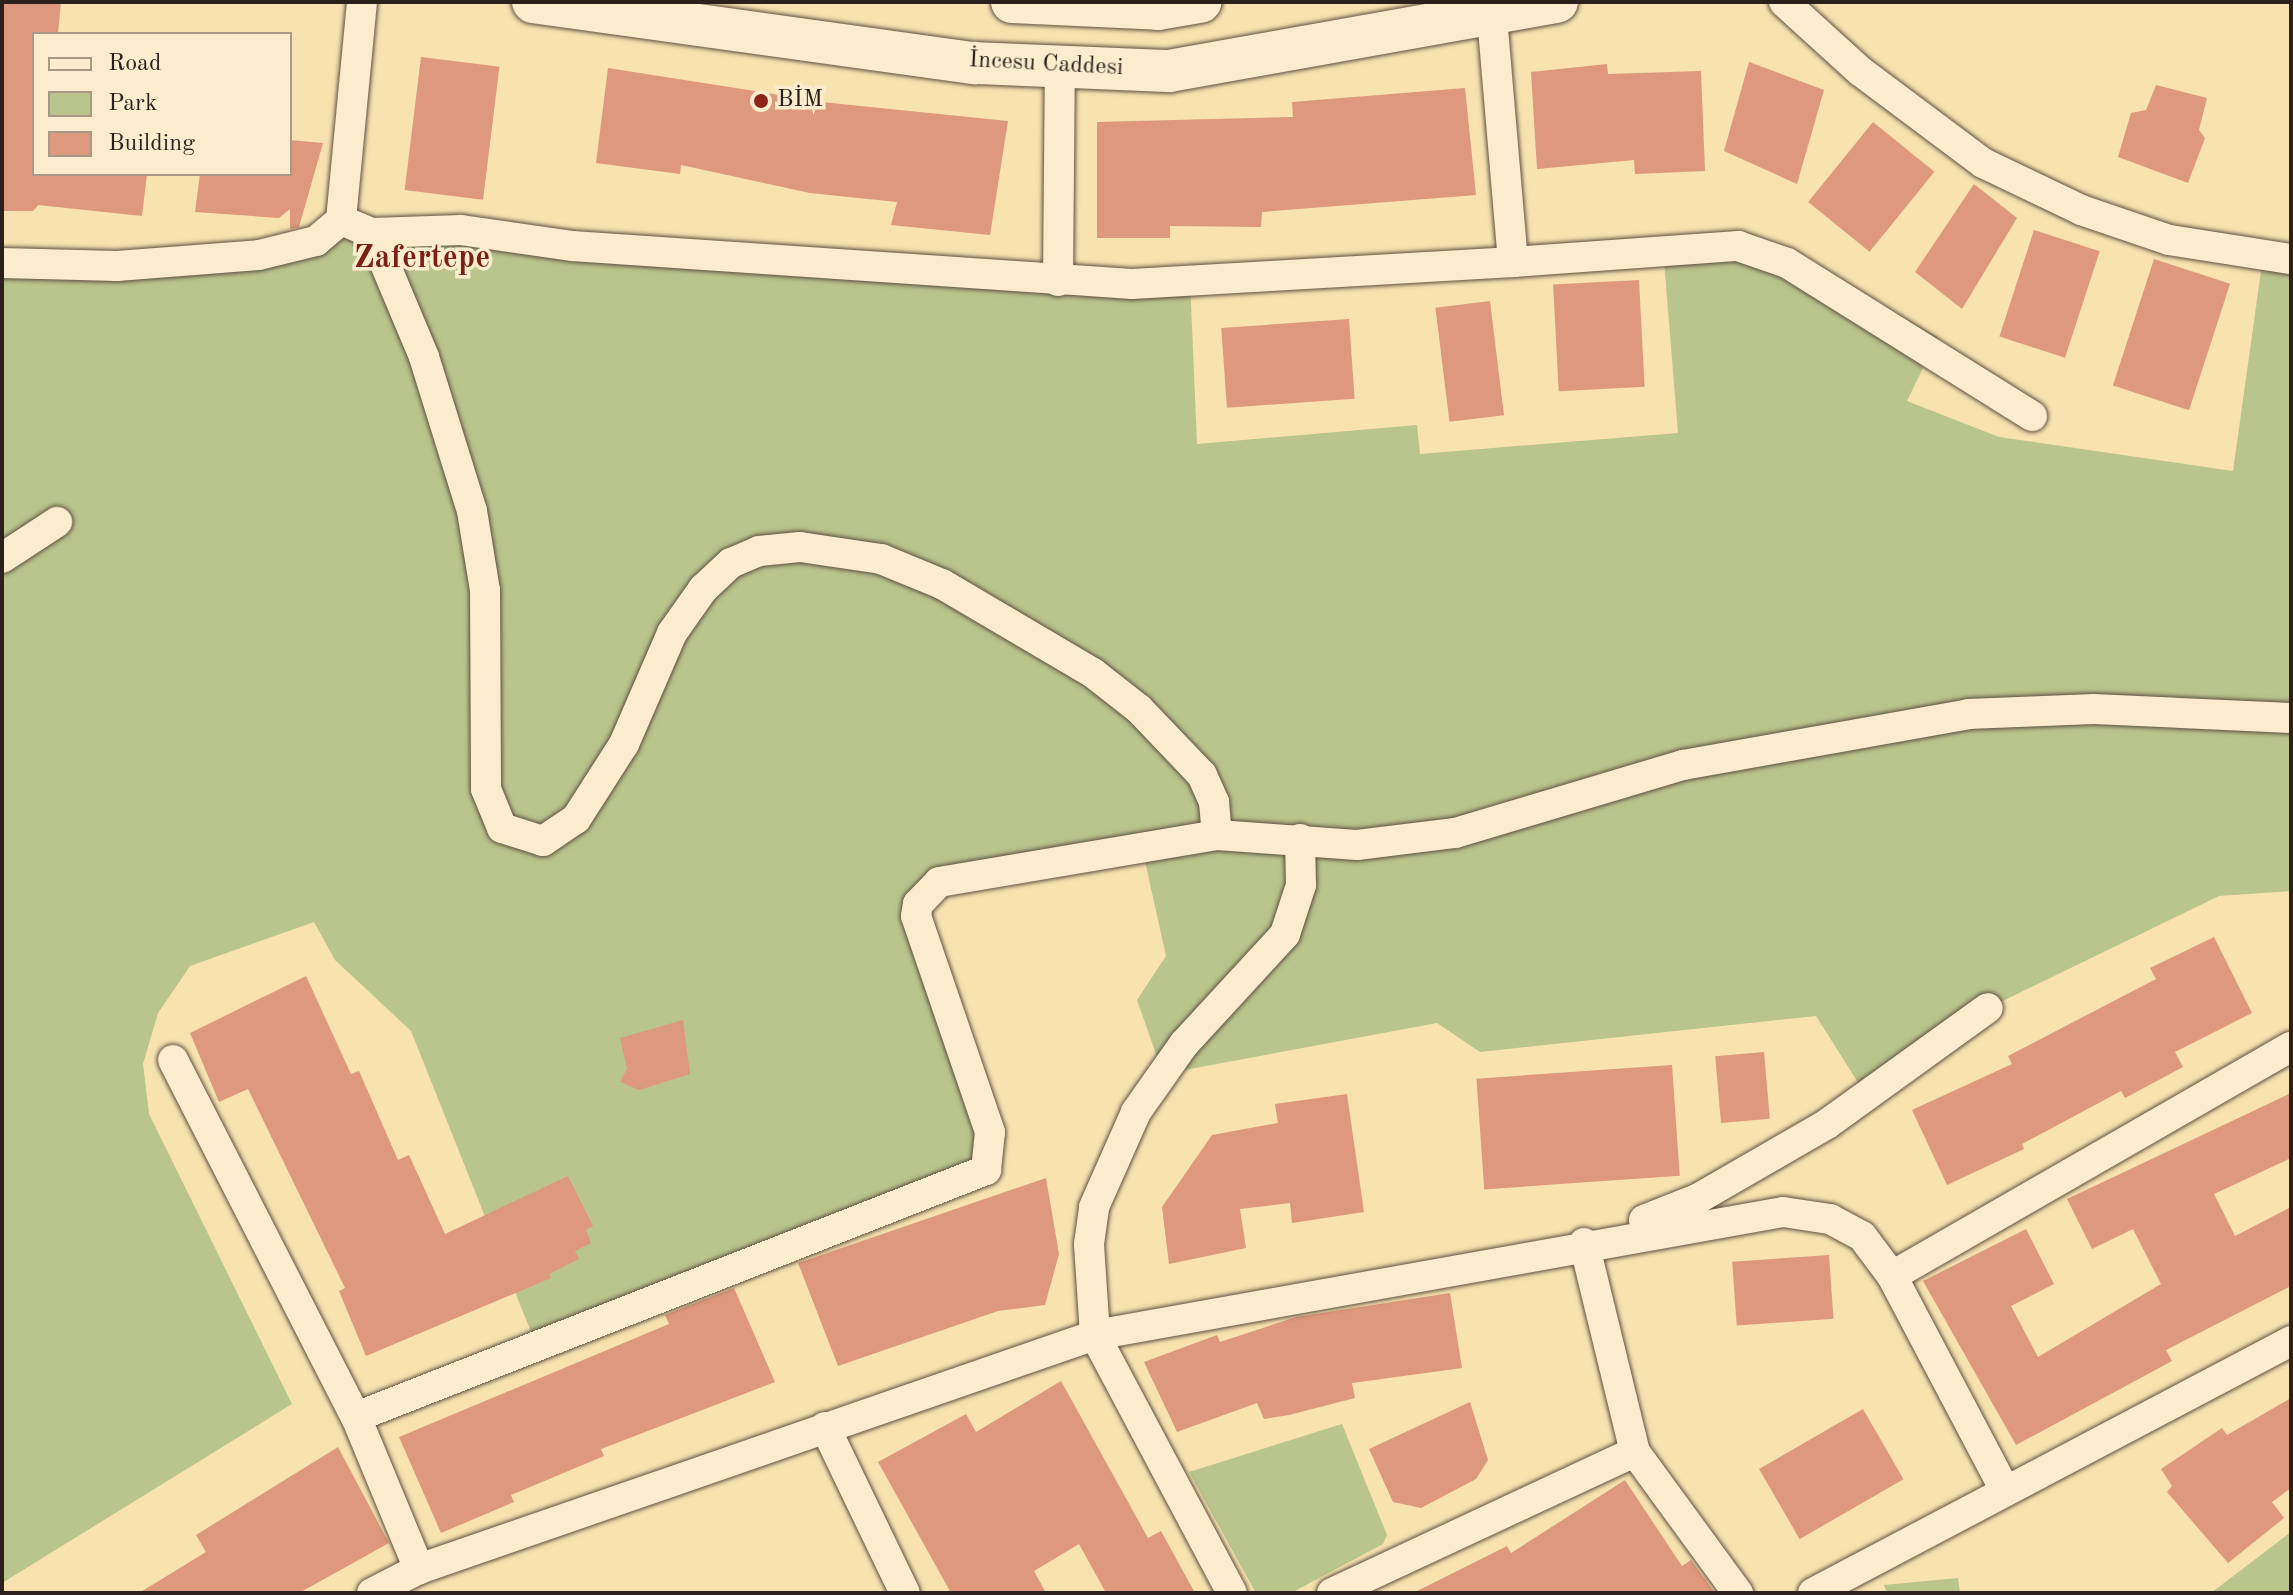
<!DOCTYPE html>
<meta charset="utf-8">
<style>
body{margin:0}
#map{position:relative;width:2293px;height:1595px;overflow:hidden;background:#f7e2b0;font-family:"Old Standard TT",serif}
div>[style]{position:absolute}
.green>*{inset:0;background:#bac48d}
.building>*{inset:0;background:#de987d;transform-origin:0 0}
.roads{filter:drop-shadow(0 0 2px #5f5041) drop-shadow(0 0 2px #5f5041)}
.minor>*{height:30px;margin:-15px;padding:0 15px;transform-origin:15px;border-radius:15px;background:#faeccc}
.secondary>*{height:42px;margin:-21px;padding:0 21px;transform-origin:21px;border-radius:21px;background:#faeccc}
.dots>*{width:22px;height:22px;translate:-50% -50%;box-sizing:border-box;border:4px solid #faeccc;border-radius:50%}
span{translate:-50% -50%;white-space:nowrap;text-align:center;line-height:1.15;-webkit-text-stroke:7px #faeccc;paint-order:stroke}
.street-label{font-size:24px;color:#2c201c}
.poi-label{font-size:24px;color:#2c201c}
.left{translate:0 -50%;text-align:left}
.district-label{font-size:32px;color:#7a1f14;font-weight:700}
.frame{position:absolute;inset:0;border:4px solid #2c201c;pointer-events:none}
.legend{position:absolute;left:32px;top:32px;width:260px;height:144px;box-sizing:border-box;background:#faeccc;border:2px solid #a89a86;margin:0;padding:10px 14px;list-style:none;font-size:24px;color:#2c201c}
.legend li{display:flex;align-items:center;gap:16px;height:40px}
.legend b{width:40px;border:2px solid #a89a86}
</style>
<div id="map">
<div class="green">
<i style="clip-path:polygon(341px 220px,1190px 280px,1197px 444px,1417px 425px,1420px 454px,1678px 433px,1664px 261px,1778px 246px,1938px 337px,1907px 401px,1999px 437px,2233px 471px,2263px 257px,2291px 259px,2291px 891px,2219px 896px,1988px 1008px,1866px 1095px,1816px 1016px,1480px 1052px,1437px 1023px,1163px 1074px,1137px 1000px,1166px 956px,1142px 848px,939px 882px,918px 904px,990px 1159px,537px 1347px,411px 1031px,335px 960px,314px 922px,190px 966px,158px 1013px,143px 1064px,149px 1114px,292px 1404px,2px 1583px,2px 263px,259px 255px)"></i>
<i style="clip-path:polygon(1342px 1424px,1387px 1535px,1383px 1544px,1291px 1593px,1256px 1593px,1189px 1472px)"></i>
<i style="clip-path:polygon(2291px 1532px,2291px 1593px,2211px 1593px)"></i>
<i style="clip-path:polygon(1958px 1578px,1960px 1593px,1887px 1593px,1884px 1585px)"></i>
</div>
<div class="building">
<i style="clip-path:polygon(2px 2px,61px 2px,58px 34px,34px 34px,34px 174px,147px 174px,142px 216px,38px 205px,33px 211px,2px 211px)"></i>
<i style="left:421px;top:57px;width:79px;height:134px;rotate:7deg"></i>
<i style="clip-path:polygon(1749px 62px,1824px 90px,1797px 184px,1724px 151px)"></i>
<i style="clip-path:polygon(1607px 64px,1608px 74px,1701px 71px,1705px 171px,1635px 174px,1634px 160px,1537px 169px,1531px 72px)"></i>
<i style="clip-path:polygon(608px 68px,831px 103px,1008px 121px,990px 235px,891px 225px,897px 202px,810px 193px,681px 165px,680px 174px,596px 163px)"></i>
<i style="clip-path:polygon(2156px 85px,2207px 98px,2199px 130px,2205px 138px,2188px 183px,2118px 157px,2131px 113px,2146px 110px)"></i>
<i style="clip-path:polygon(1465px 88px,1476px 195px,1262px 212px,1261px 227px,1170px 226px,1170px 238px,1097px 238px,1097px 122px,1293px 117px,1292px 102px)"></i>
<i style="left:1873px;top:122px;width:79px;height:103px;rotate:39deg"></i>
<i style="clip-path:polygon(290px 140px,323px 143px,299px 227px,290px 229px,290px 209px,279px 218px,195px 212px,200px 174px,290px 174px)"></i>
<i style="clip-path:polygon(1974px 184px,2017px 218px,1962px 309px,1915px 272px)"></i>
<i style="left:2034px;top:230px;width:69px;height:112px;rotate:18deg"></i>
<i style="left:2154px;top:259px;width:80px;height:133px;rotate:18deg"></i>
<i style="left:1639px;top:280px;width:107px;height:86px;rotate:87deg"></i>
<i style="left:1490px;top:301px;width:115px;height:55px;rotate:83deg"></i>
<i style="left:1349px;top:319px;width:80px;height:128px;rotate:86deg"></i>
<i style="clip-path:polygon(2214px 937px,2252px 1013px,2175px 1052px,2183px 1067px,2125px 1098px,2121px 1091px,2022px 1144px,2024px 1149px,1947px 1185px,1912px 1110px,2012px 1064px,2008px 1056px,2156px 979px,2150px 968px)"></i>
<i style="clip-path:polygon(306px 976px,351px 1074px,359px 1071px,398px 1160px,409px 1155px,445px 1234px,568px 1176px,593px 1226px,586px 1230px,591px 1243px,575px 1251px,579px 1259px,549px 1274px,551px 1278px,366px 1356px,339px 1291px,345px 1288px,248px 1089px,219px 1102px,190px 1033px)"></i>
<i style="clip-path:polygon(683px 1020px,690px 1074px,639px 1090px,620px 1082px,627px 1069px,620px 1038px)"></i>
<i style="left:1764px;top:1052px;width:67px;height:49px;rotate:85deg"></i>
<i style="left:1672px;top:1065px;width:111px;height:196px;rotate:86deg"></i>
<i style="clip-path:polygon(2291px 1093px,2291px 1158px,2214px 1194px,2235px 1236px,2291px 1207px,2291px 1286px,2166px 1350px,2172px 1361px,2016px 1445px,1923px 1281px,2026px 1229px,2054px 1284px,2011px 1306px,2038px 1357px,2161px 1284px,2133px 1229px,2092px 1249px,2067px 1199px)"></i>
<i style="clip-path:polygon(1347px 1094px,1364px 1212px,1292px 1223px,1290px 1203px,1240px 1209px,1246px 1248px,1169px 1264px,1162px 1207px,1212px 1135px,1278px 1123px,1275px 1104px)"></i>
<i style="clip-path:polygon(1046px 1178px,1059px 1254px,1045px 1305px,998px 1311px,838px 1366px,798px 1263px)"></i>
<i style="left:1829px;top:1255px;width:64px;height:97px;rotate:86deg"></i>
<i style="clip-path:polygon(734px 1288px,775px 1382px,601px 1449px,604px 1456px,511px 1495px,514px 1502px,441px 1533px,399px 1437px,669px 1324px,665px 1315px)"></i>
<i style="clip-path:polygon(1450px 1293px,1462px 1368px,1352px 1383px,1355px 1398px,1289px 1415px,1264px 1419px,1257px 1403px,1177px 1432px,1144px 1362px,1217px 1335px,1220px 1342px,1296px 1317px)"></i>
<i style="clip-path:polygon(1061px 1381px,1148px 1538px,1161px 1531px,1195px 1593px,1106px 1593px,1079px 1544px,1034px 1571px,1046px 1593px,951px 1593px,878px 1462px,966px 1414px,976px 1432px)"></i>
<i style="clip-path:polygon(2291px 1398px,2291px 1488px,2272px 1502px,2284px 1518px,2228px 1563px,2167px 1492px,2172px 1486px,2161px 1469px,2222px 1428px,2227px 1435px)"></i>
<i style="clip-path:polygon(1470px 1402px,1488px 1460px,1476px 1479px,1421px 1508px,1393px 1502px,1369px 1449px)"></i>
<i style="left:1863px;top:1409px;width:81px;height:120px;rotate:60deg"></i>
<i style="clip-path:polygon(338px 1447px,389px 1543px,299px 1593px,139px 1593px,206px 1552px,196px 1535px)"></i>
<i style="clip-path:polygon(1625px 1480px,1682px 1566px,1691px 1560px,1715px 1593px,1413px 1593px,1507px 1546px,1511px 1553px)"></i>
</div>
<div class="roads">
<div class="minor">
<i style="left:1784px;top:2px;width:103px;rotate:42.2deg"></i>
<i style="left:1860px;top:71px;width:154px;rotate:36.8deg"></i>
<i style="left:1983px;top:163px;width:109px;rotate:25.6deg"></i>
<i style="left:2081px;top:210px;width:93px;rotate:18.8deg"></i>
<i style="left:2169px;top:240px;width:123px;rotate:8.9deg"></i>
<i style="left:341px;top:220px;width:34px;rotate:23deg"></i>
<i style="left:372px;top:233px;width:134px;rotate:67.2deg"></i>
<i style="left:424px;top:357px;width:161px;rotate:72.7deg"></i>
<i style="left:472px;top:511px;width:80px;rotate:80.7deg"></i>
<i style="left:485px;top:590px;width:199px;rotate:89.7deg"></i>
<i style="left:486px;top:789px;width:42px;rotate:67.7deg"></i>
<i style="left:502px;top:828px;width:43px;rotate:17.6deg"></i>
<i style="left:543px;top:841px;width:40px;rotate:-34deg"></i>
<i style="left:576px;top:819px;width:89px;rotate:-57.4deg"></i>
<i style="left:624px;top:744px;width:121px;rotate:-66.6deg"></i>
<i style="left:672px;top:633px;width:54px;rotate:-54.8deg"></i>
<i style="left:703px;top:589px;width:38px;rotate:-43deg"></i>
<i style="left:731px;top:563px;width:30px;rotate:-23deg"></i>
<i style="left:759px;top:551px;width:41px;rotate:-5.6deg"></i>
<i style="left:800px;top:547px;width:82px;rotate:8.4deg"></i>
<i style="left:881px;top:559px;width:66px;rotate:22.3deg"></i>
<i style="left:942px;top:584px;width:175px;rotate:30.5deg"></i>
<i style="left:1093px;top:673px;width:58px;rotate:38deg"></i>
<i style="left:1139px;top:709px;width:91px;rotate:46.3deg"></i>
<i style="left:1202px;top:775px;width:30px;rotate:66deg"></i>
<i style="left:1214px;top:802px;width:33px;rotate:85deg"></i>
<i style="left:372px;top:233px;width:89px;rotate:-1.9deg"></i>
<i style="left:461px;top:230px;width:112px;rotate:8.2deg"></i>
<i style="left:572px;top:246px;width:561px;rotate:3.88deg"></i>
<i style="left:1132px;top:284px;width:382px;rotate:-3.3deg"></i>
<i style="left:1513px;top:262px;width:248px;rotate:-94.9deg"></i>
<i style="left:1513px;top:262px;width:226px;rotate:-4.1deg"></i>
<i style="left:1738px;top:246px;width:52px;rotate:19.1deg"></i>
<i style="left:1787px;top:263px;width:289px;rotate:32deg"></i>
<i style="left:2px;top:263px;width:115px;rotate:1.5deg"></i>
<i style="left:117px;top:266px;width:142px;rotate:-4.4deg"></i>
<i style="left:259px;top:255px;width:59px;rotate:-13.8deg"></i>
<i style="left:316px;top:241px;width:33px;rotate:-40deg"></i>
<i style="left:341px;top:220px;width:219px;rotate:-84.5deg"></i>
<i style="left:1058px;top:281px;width:212px;rotate:-89.5deg"></i>
<i style="left:2px;top:558px;width:66px;rotate:-33.2deg"></i>
<i style="left:173px;top:1060px;width:401px;rotate:62.9deg"></i>
<i style="left:356px;top:1417px;width:165px;rotate:67.5deg"></i>
<i style="left:1644px;top:1220px;width:59px;rotate:-21.8deg"></i>
<i style="left:1699px;top:1198px;width:148px;rotate:-30deg"></i>
<i style="left:1827px;top:1124px;width:198px;rotate:-35.8deg"></i>
<i style="left:1584px;top:1243px;width:215px;rotate:76.3deg"></i>
<i style="left:1635px;top:1452px;width:175px;rotate:53.9deg"></i>
<i style="left:1892px;top:1276px;width:460px;rotate:-29.9deg"></i>
<i style="left:356px;top:1417px;width:677px;rotate:-21.41deg"></i>
<i style="left:986px;top:1170px;width:38px;rotate:-84deg"></i>
<i style="left:990px;top:1132px;width:228px;rotate:-108.9deg"></i>
<i style="left:916px;top:916px;width:12px;rotate:-81deg"></i>
<i style="left:918px;top:904px;width:30px;rotate:-46deg"></i>
<i style="left:939px;top:882px;width:282px;rotate:-9.6deg"></i>
<i style="left:1217px;top:835px;width:140px;rotate:4.1deg"></i>
<i style="left:1357px;top:845px;width:99px;rotate:-7deg"></i>
<i style="left:1455px;top:833px;width:238px;rotate:-16.6deg"></i>
<i style="left:1683px;top:765px;width:290px;rotate:-10.1deg"></i>
<i style="left:1968px;top:714px;width:126px;rotate:-2.3deg"></i>
<i style="left:2094px;top:709px;width:197px;rotate:2.6deg"></i>
<i style="left:825px;top:1427px;width:184px;rotate:64.3deg"></i>
<i style="left:372px;top:1593px;width:53px;rotate:-27.1deg"></i>
<i style="left:419px;top:1569px;width:715px;rotate:-19.09deg"></i>
<i style="left:1095px;top:1335px;width:699px;rotate:-10.14deg"></i>
<i style="left:1783px;top:1212px;width:48px;rotate:8.5deg"></i>
<i style="left:1830px;top:1219px;width:36px;rotate:28deg"></i>
<i style="left:1862px;top:1236px;width:50px;rotate:53.1deg"></i>
<i style="left:1892px;top:1276px;width:242px;rotate:62.2deg"></i>
<i style="left:1232px;top:1593px;width:292px;rotate:-118deg"></i>
<i style="left:1095px;top:1335px;width:91px;rotate:-93.8deg"></i>
<i style="left:1089px;top:1244px;width:37px;rotate:-82deg"></i>
<i style="left:1094px;top:1207px;width:104px;rotate:-66.1deg"></i>
<i style="left:1136px;top:1112px;width:83px;rotate:-54.8deg"></i>
<i style="left:1184px;top:1044px;width:149px;rotate:-47.4deg"></i>
<i style="left:1285px;top:934px;width:52px;rotate:-71.9deg"></i>
<i style="left:1301px;top:885px;width:46px;rotate:-91.2deg"></i>
<i style="left:1332px;top:1593px;width:334px;rotate:-25deg"></i>
<i style="left:1813px;top:1593px;width:540px;rotate:-27.8deg"></i>
</div>
<div class="secondary">
<i style="left:533px;top:2px;width:446px;rotate:7.9deg"></i>
<i style="left:975px;top:63px;width:194px;rotate:2.4deg"></i>
<i style="left:1169px;top:71px;width:394px;rotate:-10.1deg"></i>
<i style="left:1012px;top:2px;width:146px;rotate:2.7deg"></i>
<i style="left:1158px;top:9px;width:43px;rotate:-9.5deg"></i>
</div>
</div>
<div class="dots">
<i style="left:761px;top:101px;background:#8f2418"></i>
</div>
<div class="street-label">
<span style="left:1046px;top:65px;rotate:3deg">İncesu Caddesi</span>
</div>
<div class="poi-label">
<span class="left" style="left:777px;top:101px">BİM</span>
</div>
<div class="district-label">
<span style="left:422px;top:259px">Zafertepe</span>
</div>
<div class="frame"></div>
<ul class="legend">
<li><b style="height:10px;background:#faeccc"></b>Road</li>
<li><b style="height:22px;background:#bac48d"></b>Park</li>
<li><b style="height:22px;background:#de987d"></b>Building</li>
</ul>
</div>
